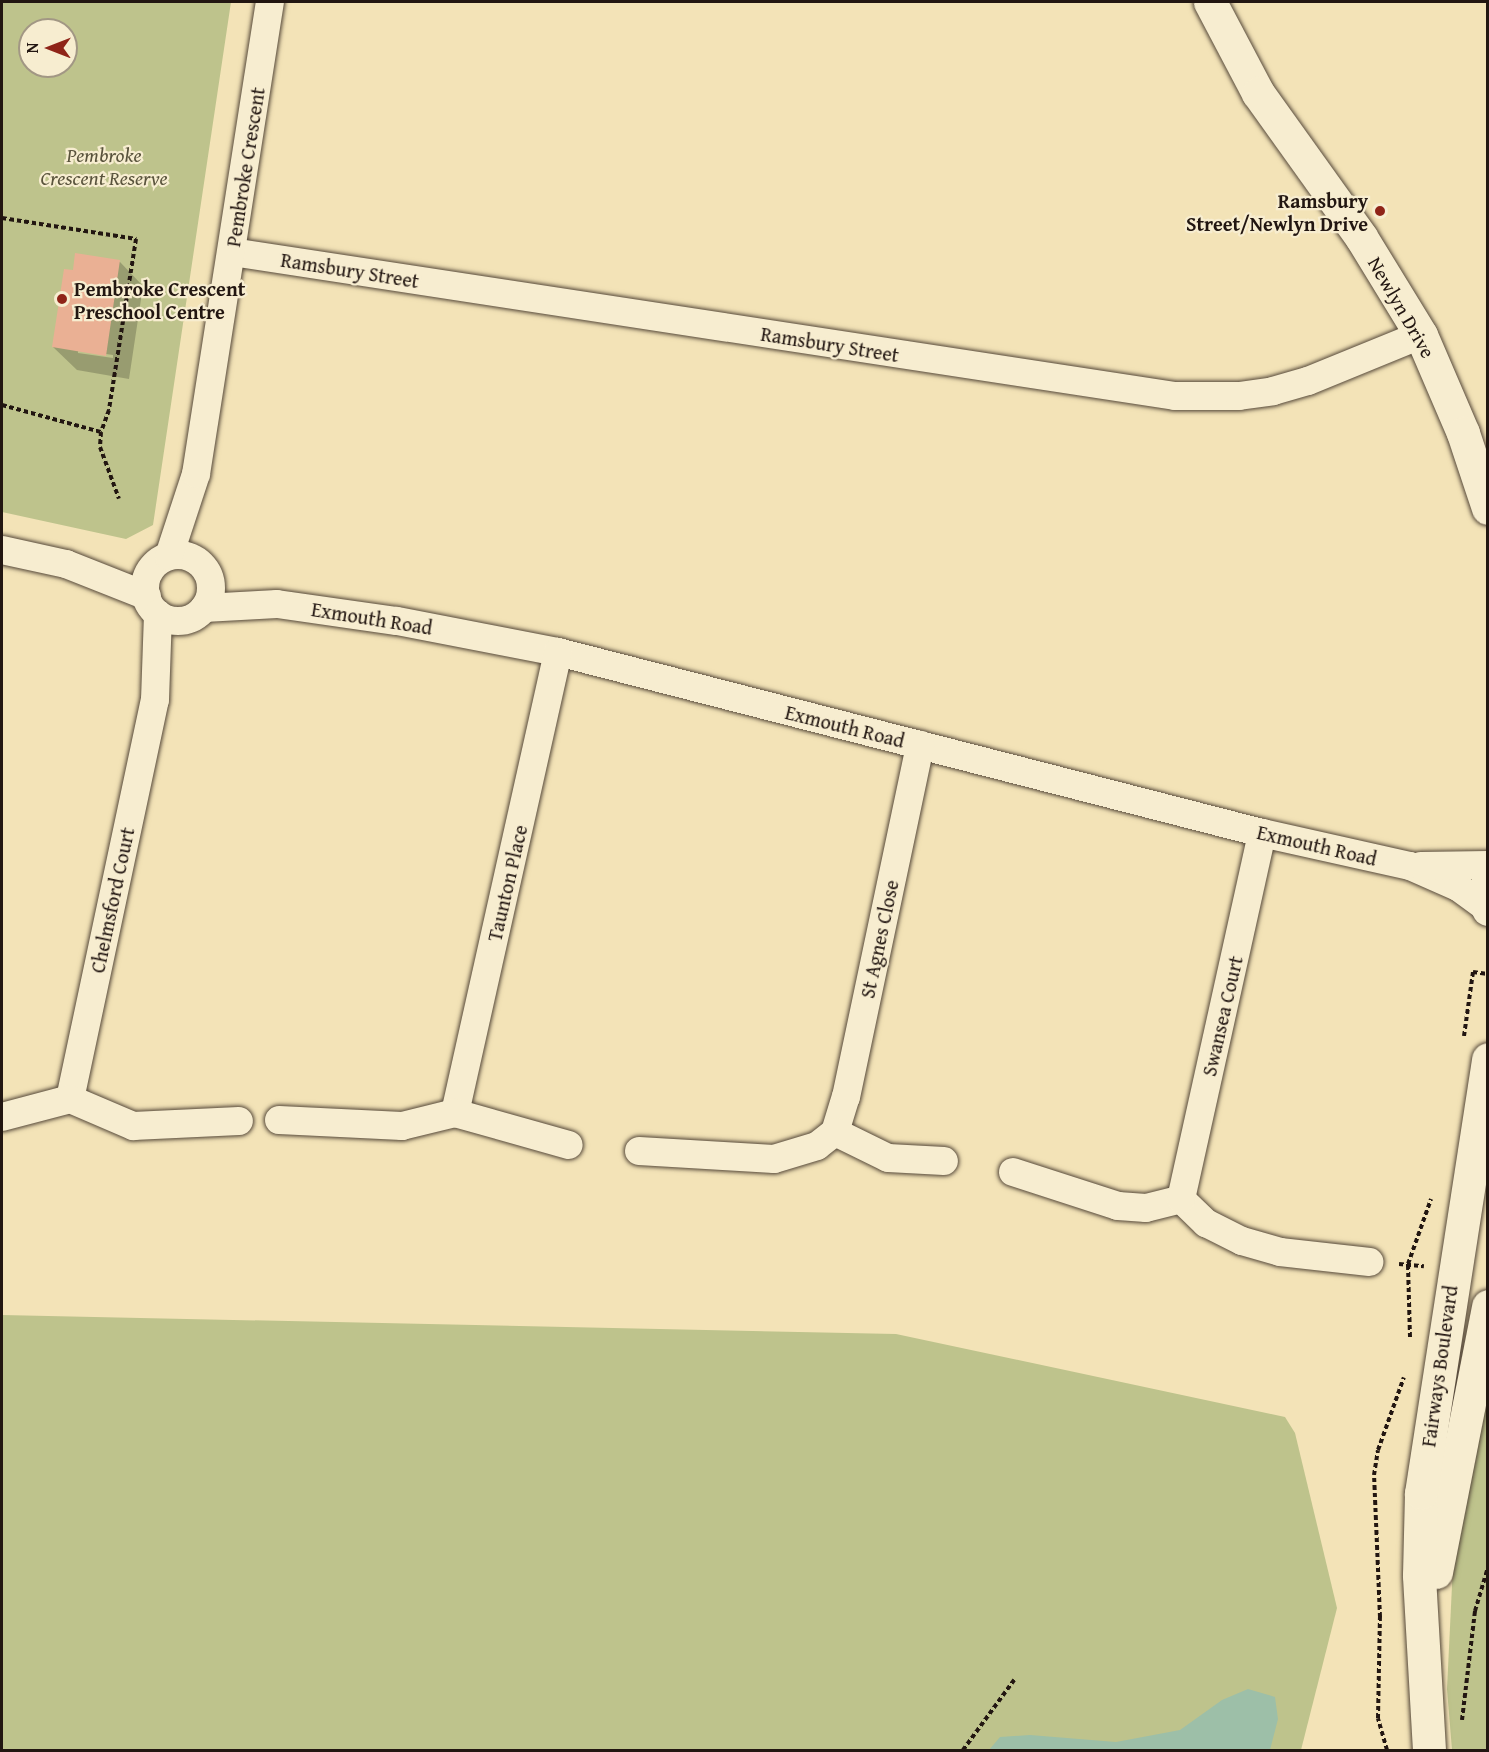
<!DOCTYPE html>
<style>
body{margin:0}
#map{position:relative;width:1489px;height:1752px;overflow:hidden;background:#f3e3b7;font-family:"Gentium Book Plus",serif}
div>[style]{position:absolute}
.green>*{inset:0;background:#bec38c}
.water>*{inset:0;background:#9dbfa8}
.shadow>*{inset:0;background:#0003}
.building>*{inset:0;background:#eab094}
.path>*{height:4px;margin-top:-2px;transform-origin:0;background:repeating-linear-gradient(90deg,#221611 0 4.5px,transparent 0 7.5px)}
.roads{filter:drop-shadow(0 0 2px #56493a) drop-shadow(0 0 2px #56493a)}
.street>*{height:28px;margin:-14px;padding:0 14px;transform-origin:14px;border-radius:14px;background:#f7edd0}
.street>.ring{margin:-14px;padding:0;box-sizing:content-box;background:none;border:28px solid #f7edd0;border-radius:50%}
.secondary>*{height:33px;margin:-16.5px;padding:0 16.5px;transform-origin:16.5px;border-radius:16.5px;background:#f7edd0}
.dots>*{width:16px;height:16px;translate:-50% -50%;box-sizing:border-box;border:3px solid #f7edd0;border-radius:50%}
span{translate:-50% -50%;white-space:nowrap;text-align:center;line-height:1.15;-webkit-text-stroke:4.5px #f7edd0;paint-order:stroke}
.park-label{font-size:20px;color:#59533c;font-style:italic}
.street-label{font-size:20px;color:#221611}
.poi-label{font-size:20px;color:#221611;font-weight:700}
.right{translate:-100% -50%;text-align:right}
.left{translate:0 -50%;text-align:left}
.frame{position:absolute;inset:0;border:3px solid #221611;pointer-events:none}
.north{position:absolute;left:18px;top:18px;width:60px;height:60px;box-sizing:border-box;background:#f7edd0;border:2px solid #a29784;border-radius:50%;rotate:270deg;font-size:16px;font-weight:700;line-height:24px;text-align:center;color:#221611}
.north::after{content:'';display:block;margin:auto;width:21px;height:27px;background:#8f2418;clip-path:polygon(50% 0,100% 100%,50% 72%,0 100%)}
</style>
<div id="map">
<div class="green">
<i style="clip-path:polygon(evenodd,2px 2px,231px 2px,153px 525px,126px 539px,2px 512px,2px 2px,30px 30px,66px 30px,66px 66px,30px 66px,30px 30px)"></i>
<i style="clip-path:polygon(2px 1315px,896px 1334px,1285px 1417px,1295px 1433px,1337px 1608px,1301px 1750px,2px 1750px)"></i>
<i style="clip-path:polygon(1487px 1386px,1487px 1750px,1452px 1750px,1447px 1689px,1453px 1565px)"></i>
</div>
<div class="water">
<i style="clip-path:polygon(1248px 1689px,1275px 1697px,1278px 1719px,1270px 1750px,989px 1750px,1000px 1737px,1030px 1735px,1116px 1742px,1180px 1730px,1222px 1700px)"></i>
</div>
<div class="shadow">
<i style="clip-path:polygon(evenodd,120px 262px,143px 286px,129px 379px,77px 370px,53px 347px,74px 272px,120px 262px,78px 350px,113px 355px,113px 358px,78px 353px,78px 350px)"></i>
</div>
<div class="building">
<i style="clip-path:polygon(75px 253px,120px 260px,106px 356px,52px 347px,64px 269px,73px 270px)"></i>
</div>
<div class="path">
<i style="left:2px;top:218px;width:136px;rotate:8.9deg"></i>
<i style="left:136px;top:239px;width:173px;rotate:99deg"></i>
<i style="left:109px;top:410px;width:23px;rotate:110deg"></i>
<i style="left:2px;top:405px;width:103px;rotate:15.3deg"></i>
<i style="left:101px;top:432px;width:15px;rotate:94deg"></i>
<i style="left:100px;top:447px;width:55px;rotate:69.9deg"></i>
<i style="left:1464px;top:1036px;width:65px;rotate:-82deg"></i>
<i style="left:1473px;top:972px;width:15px;rotate:8deg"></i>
<i style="left:1399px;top:1264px;width:25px;rotate:5deg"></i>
<i style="left:1410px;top:1337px;width:73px;rotate:-91.6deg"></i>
<i style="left:1408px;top:1264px;width:69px;rotate:-70.5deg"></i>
<i style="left:1462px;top:1720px;width:110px;rotate:-83.2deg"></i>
<i style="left:1475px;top:1611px;width:46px;rotate:-73.5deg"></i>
<i style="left:963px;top:1750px;width:87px;rotate:-53.9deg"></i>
<i style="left:1387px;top:1750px;width:33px;rotate:-106deg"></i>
<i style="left:1378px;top:1718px;width:101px;rotate:-88.9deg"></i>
<i style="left:1380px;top:1617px;width:142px;rotate:-92.4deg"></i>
<i style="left:1374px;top:1475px;width:25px;rotate:-81deg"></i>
<i style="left:1378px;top:1450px;width:77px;rotate:-70.4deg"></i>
</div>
<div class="roads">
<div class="street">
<i style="left:232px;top:252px;width:954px;rotate:8.68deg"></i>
<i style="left:1175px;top:396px;width:64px"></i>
<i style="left:1239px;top:396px;width:34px;rotate:-8deg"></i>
<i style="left:1273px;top:391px;width:36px;rotate:-16deg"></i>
<i style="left:1308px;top:381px;width:122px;rotate:-22.2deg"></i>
<i style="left:2px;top:550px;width:66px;rotate:12.3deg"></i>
<i style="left:66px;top:564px;width:87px;rotate:21.6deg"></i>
<i class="ring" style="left:145px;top:555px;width:38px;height:38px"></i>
<i style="left:169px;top:556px;width:86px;rotate:-71.8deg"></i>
<i style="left:196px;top:474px;width:478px;rotate:-81.1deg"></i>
<i style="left:204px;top:608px;width:73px;rotate:-3.1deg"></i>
<i style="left:277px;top:604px;width:121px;rotate:8.1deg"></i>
<i style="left:397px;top:621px;width:164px;rotate:10.9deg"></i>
<i style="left:558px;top:652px;width:727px;rotate:14.42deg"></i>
<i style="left:1262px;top:833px;width:152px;rotate:12.6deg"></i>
<i style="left:1410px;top:866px;width:52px;rotate:23.6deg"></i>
<i style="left:1458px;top:887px;width:36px;rotate:36deg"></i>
<i style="left:1421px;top:866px;width:67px;rotate:-0.9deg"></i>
<i style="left:70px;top:1099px;width:408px;rotate:-78deg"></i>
<i style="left:155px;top:700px;width:86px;rotate:-88deg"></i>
<i style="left:455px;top:1113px;width:472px;rotate:-77.4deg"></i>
<i style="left:2px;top:1117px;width:70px;rotate:-14.8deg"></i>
<i style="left:70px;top:1099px;width:69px;rotate:23.2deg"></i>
<i style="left:133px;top:1126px;width:106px;rotate:-2.7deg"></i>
<i style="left:279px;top:1120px;width:123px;rotate:2.8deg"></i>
<i style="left:402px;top:1126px;width:55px;rotate:-13.8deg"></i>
<i style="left:455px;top:1113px;width:118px;rotate:15.7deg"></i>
<i style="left:835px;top:1132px;width:37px;rotate:-73deg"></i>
<i style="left:846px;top:1097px;width:360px;rotate:-78.1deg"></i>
<i style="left:639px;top:1151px;width:135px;rotate:3.4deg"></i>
<i style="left:774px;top:1159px;width:45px;rotate:-16.8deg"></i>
<i style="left:817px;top:1146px;width:23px;rotate:-38deg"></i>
<i style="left:835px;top:1132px;width:59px;rotate:26.1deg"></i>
<i style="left:888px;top:1158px;width:56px;rotate:3.1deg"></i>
<i style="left:1013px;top:1172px;width:110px;rotate:17.9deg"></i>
<i style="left:1118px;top:1206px;width:28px;rotate:4deg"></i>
<i style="left:1146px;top:1208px;width:36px;rotate:-14deg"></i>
<i style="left:1181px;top:1199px;width:35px;rotate:44deg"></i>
<i style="left:1206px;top:1223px;width:40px;rotate:26.6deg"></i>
<i style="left:1242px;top:1241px;width:40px;rotate:16deg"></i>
<i style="left:1280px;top:1252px;width:90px;rotate:6.4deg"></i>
<i style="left:1181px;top:1199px;width:375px;rotate:-77.5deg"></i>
</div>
<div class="secondary">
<i style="left:1210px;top:2px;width:103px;rotate:62.2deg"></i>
<i style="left:1258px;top:93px;width:177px;rotate:54.4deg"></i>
<i style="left:1361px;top:237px;width:115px;rotate:58.5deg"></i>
<i style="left:1421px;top:335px;width:107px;rotate:66.8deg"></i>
<i style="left:1463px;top:433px;width:79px;rotate:71.6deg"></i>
<i style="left:1488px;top:878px;width:31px;rotate:90deg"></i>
<i style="left:1436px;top:1572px;width:271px;rotate:-78.9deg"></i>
<i style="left:1429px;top:1750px;width:175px;rotate:-93.3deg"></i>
<i style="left:1419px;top:1575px;width:82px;rotate:-88.6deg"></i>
<i style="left:1421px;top:1493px;width:439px;rotate:-81.2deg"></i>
</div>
</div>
<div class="dots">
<i style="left:1380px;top:211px;background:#8f2418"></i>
<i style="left:62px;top:299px;background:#8f2418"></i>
</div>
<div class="park-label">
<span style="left:104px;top:166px">Pembroke<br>Crescent Reserve</span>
</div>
<div class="street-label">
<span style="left:245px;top:167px;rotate:-81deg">Pembroke Crescent</span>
<span style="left:350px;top:270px;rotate:9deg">Ramsbury Street</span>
<span style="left:1402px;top:307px;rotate:60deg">Newlyn Drive</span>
<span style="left:830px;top:344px;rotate:9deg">Ramsbury Street</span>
<span style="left:372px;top:618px;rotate:9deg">Exmouth Road</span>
<span style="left:845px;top:726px;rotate:14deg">Exmouth Road</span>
<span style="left:1317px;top:845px;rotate:13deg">Exmouth Road</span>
<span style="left:507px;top:883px;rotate:-77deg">Taunton Place</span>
<span style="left:112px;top:900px;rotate:-78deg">Chelmsford Court</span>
<span style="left:879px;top:939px;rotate:-78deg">St Agnes Close</span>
<span style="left:1222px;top:1016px;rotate:-77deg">Swansea Court</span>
<span style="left:1439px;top:1366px;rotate:-82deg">Fairways Boulevard</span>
</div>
<div class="poi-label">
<span class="right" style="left:1368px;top:212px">Ramsbury<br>Street/Newlyn Drive</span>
<span class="left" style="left:74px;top:300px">Pembroke Crescent<br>Preschool Centre</span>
</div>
<div class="frame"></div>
<div class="north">N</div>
</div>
